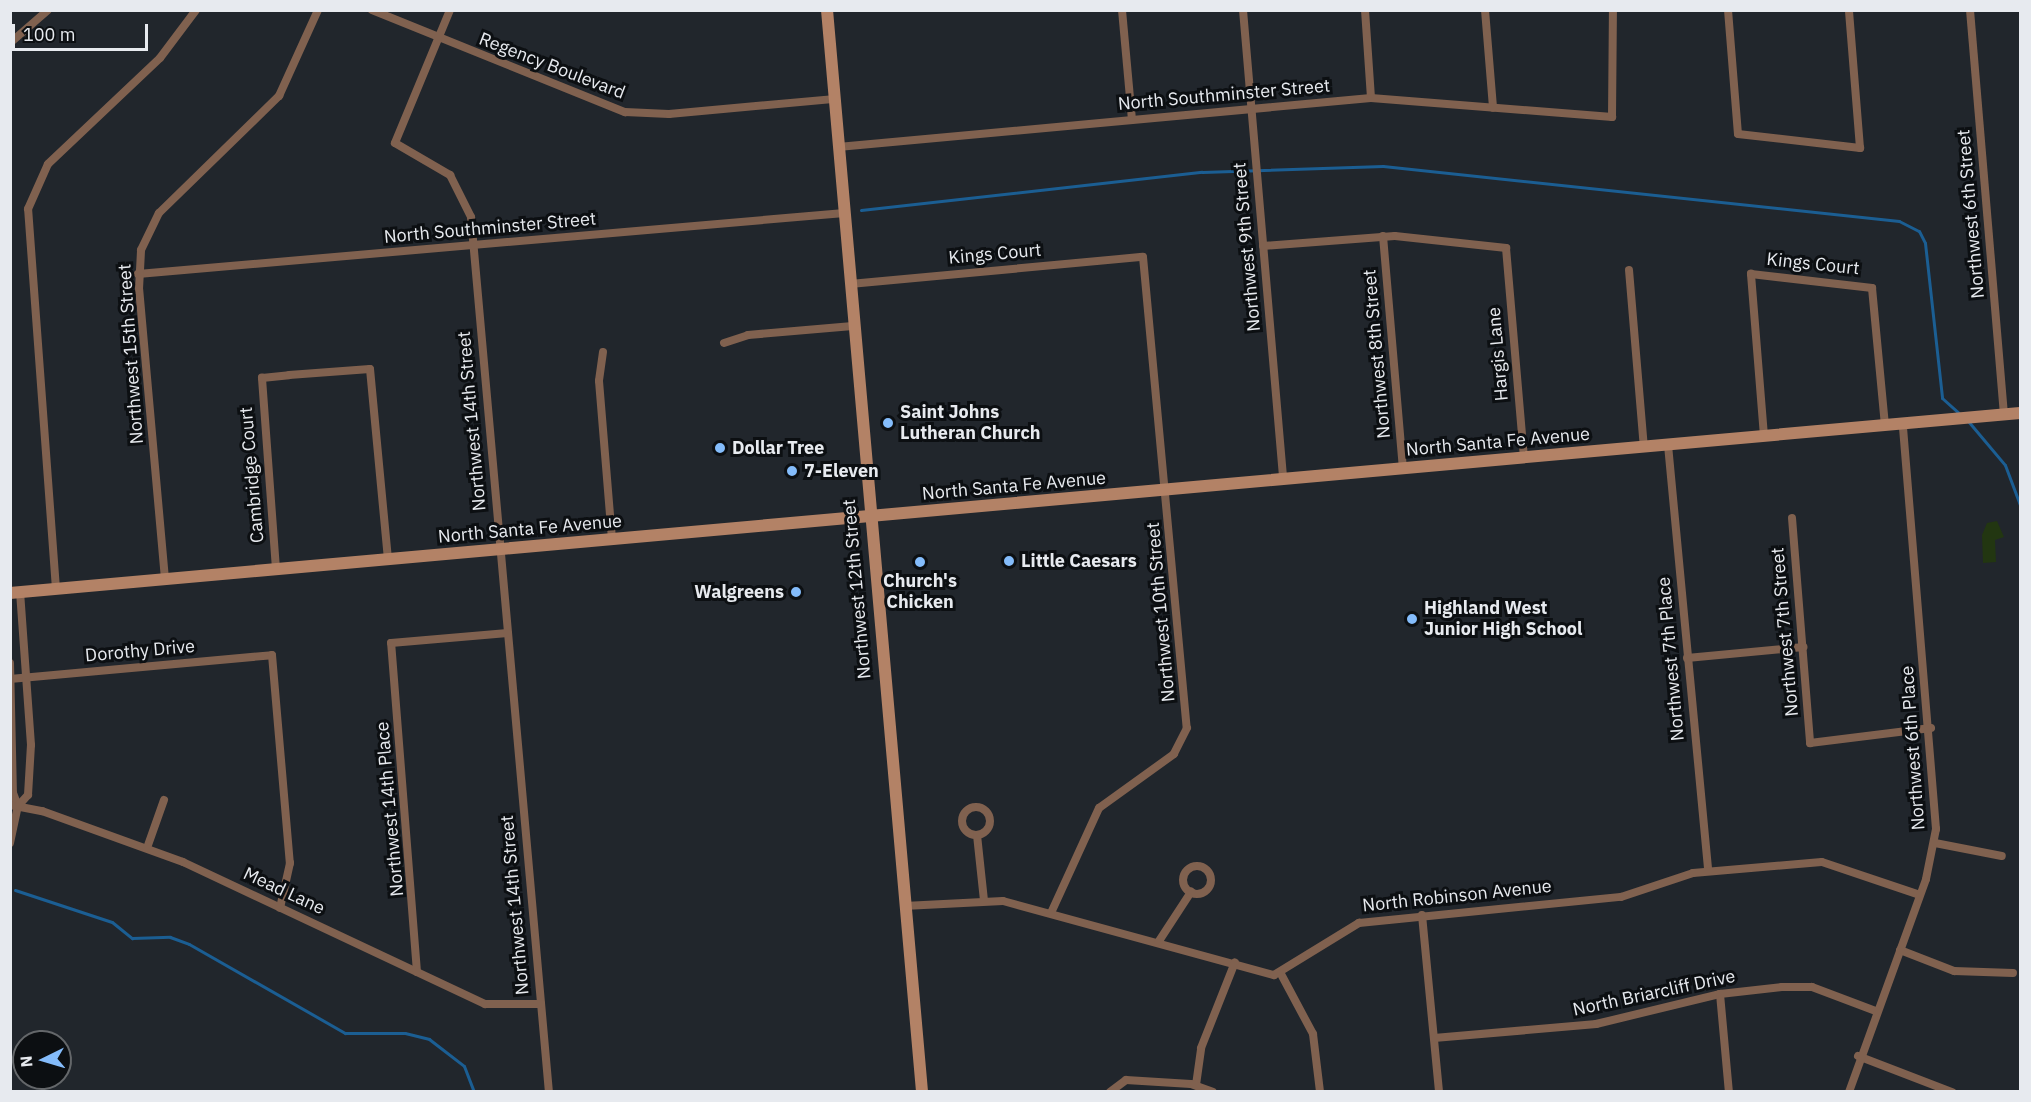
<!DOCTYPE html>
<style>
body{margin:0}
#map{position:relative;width:2031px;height:1102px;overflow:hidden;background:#21262c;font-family:"IBM Plex Sans",sans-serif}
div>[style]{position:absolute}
.green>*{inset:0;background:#223611}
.stream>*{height:3px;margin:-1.5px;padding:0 1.5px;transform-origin:1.5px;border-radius:1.5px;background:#1b5e93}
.minor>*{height:8px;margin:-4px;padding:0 4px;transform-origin:4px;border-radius:4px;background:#80614f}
.minor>.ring{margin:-4px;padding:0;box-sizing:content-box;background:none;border:8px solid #80614f;border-radius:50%}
.secondary>*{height:12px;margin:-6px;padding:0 6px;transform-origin:6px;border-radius:6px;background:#b38266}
.dots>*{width:16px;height:16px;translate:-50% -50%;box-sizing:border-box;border:3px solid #0c0f12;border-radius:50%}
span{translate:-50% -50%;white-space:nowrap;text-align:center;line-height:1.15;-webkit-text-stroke:6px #0c0f12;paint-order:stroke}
.street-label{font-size:18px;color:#e7eaef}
.poi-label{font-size:18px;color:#e7eaef;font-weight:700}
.left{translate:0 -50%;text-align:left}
.right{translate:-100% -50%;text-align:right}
.frame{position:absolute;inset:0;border:12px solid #e7eaef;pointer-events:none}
.north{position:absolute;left:12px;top:1030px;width:60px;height:60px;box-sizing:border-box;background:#0c0f12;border:2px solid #64676a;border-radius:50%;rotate:265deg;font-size:16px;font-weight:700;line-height:24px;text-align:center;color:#e7eaef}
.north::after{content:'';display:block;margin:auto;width:21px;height:27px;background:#84bcfb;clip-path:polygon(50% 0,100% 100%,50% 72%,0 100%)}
.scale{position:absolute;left:12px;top:24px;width:136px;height:27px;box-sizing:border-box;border:3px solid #e7eaef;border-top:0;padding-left:8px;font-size:18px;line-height:21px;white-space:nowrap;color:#e7eaef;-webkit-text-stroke:4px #0c0f12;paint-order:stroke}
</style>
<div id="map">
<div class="green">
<i style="clip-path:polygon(1997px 521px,2004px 537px,1995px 540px,1996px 562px,1983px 563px,1982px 535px,1987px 523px)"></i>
</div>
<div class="stream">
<i style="left:861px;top:210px;width:343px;rotate:-6.4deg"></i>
<i style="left:1202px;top:172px;width:181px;rotate:-1.9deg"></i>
<i style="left:1383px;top:166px;width:519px;rotate:6.08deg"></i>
<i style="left:1899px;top:221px;width:22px;rotate:27deg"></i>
<i style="left:1919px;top:231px;width:13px;rotate:63deg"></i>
<i style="left:1925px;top:243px;width:156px;rotate:83.7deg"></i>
<i style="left:1942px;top:398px;width:25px;rotate:42deg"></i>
<i style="left:1968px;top:421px;width:57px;rotate:49.9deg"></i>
<i style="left:2005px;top:465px;width:43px;rotate:69.4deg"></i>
<i style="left:15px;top:890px;width:102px;rotate:18.3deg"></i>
<i style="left:112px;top:922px;width:26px;rotate:39deg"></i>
<i style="left:132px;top:938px;width:38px;rotate:-2deg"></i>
<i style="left:170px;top:937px;width:20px;rotate:20deg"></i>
<i style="left:189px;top:944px;width:180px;rotate:29.7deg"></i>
<i style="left:345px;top:1033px;width:60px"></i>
<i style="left:405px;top:1033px;width:25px;rotate:14deg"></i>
<i style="left:429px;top:1039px;width:44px;rotate:37.6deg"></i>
<i style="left:464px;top:1066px;width:28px;rotate:69deg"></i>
</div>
<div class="minor">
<i style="left:372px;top:10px;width:273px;rotate:22deg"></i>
<i style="left:625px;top:112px;width:44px;rotate:2.6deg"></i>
<i style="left:669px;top:114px;width:167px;rotate:-5.2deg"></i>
<i style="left:450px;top:10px;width:144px;rotate:112.5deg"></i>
<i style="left:395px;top:143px;width:64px;rotate:30.2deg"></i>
<i style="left:450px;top:175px;width:47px;rotate:63.4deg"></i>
<i style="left:471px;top:217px;width:878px;rotate:84.91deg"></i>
<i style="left:1122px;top:10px;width:110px;rotate:84.8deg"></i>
<i style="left:1243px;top:10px;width:472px;rotate:85.1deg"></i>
<i style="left:1365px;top:10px;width:88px;rotate:86.1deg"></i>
<i style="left:1485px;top:10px;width:98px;rotate:85.3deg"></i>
<i style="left:1728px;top:10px;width:124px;rotate:85.4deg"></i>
<i style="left:1738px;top:134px;width:123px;rotate:6.5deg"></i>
<i style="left:1860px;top:148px;width:138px;rotate:-94.6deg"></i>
<i style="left:1970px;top:10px;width:405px;rotate:85.2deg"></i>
<i style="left:10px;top:43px;width:50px;rotate:-41deg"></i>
<i style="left:838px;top:147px;width:535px;rotate:-5.25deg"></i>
<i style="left:1371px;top:98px;width:242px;rotate:4.5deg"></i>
<i style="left:1612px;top:117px;width:107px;rotate:-89.5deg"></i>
<i style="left:1383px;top:236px;width:234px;rotate:85.1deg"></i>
<i style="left:1263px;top:246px;width:132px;rotate:-4.3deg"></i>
<i style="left:1395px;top:236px;width:112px;rotate:6.2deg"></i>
<i style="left:1506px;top:248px;width:211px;rotate:85.1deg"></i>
<i style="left:1629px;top:270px;width:178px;rotate:85.2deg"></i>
<i style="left:138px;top:274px;width:709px;rotate:-4.94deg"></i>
<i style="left:850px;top:284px;width:294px;rotate:-5.3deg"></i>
<i style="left:1143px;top:257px;width:473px;rotate:84.7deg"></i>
<i style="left:1187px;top:728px;width:29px;rotate:117deg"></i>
<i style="left:1174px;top:754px;width:92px;rotate:144.2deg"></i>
<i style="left:1099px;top:808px;width:115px;rotate:114.6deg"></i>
<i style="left:724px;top:343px;width:25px;rotate:-18deg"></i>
<i style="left:748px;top:335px;width:105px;rotate:-4.9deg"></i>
<i style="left:603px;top:352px;width:29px;rotate:98deg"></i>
<i style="left:599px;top:381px;width:160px;rotate:85.3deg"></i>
<i style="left:1764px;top:436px;width:163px;rotate:-94.6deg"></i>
<i style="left:1751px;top:274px;width:122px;rotate:6.6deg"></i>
<i style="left:1872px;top:288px;width:138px;rotate:84.6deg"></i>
<i style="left:1668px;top:445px;width:428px;rotate:84.6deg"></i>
<i style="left:1792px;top:518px;width:226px;rotate:85.4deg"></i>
<i style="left:1810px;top:743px;width:122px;rotate:-7.1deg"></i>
<i style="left:276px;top:569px;width:192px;rotate:-94.2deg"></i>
<i style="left:262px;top:378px;width:27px;rotate:-6deg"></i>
<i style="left:289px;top:375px;width:81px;rotate:-4.2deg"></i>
<i style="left:370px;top:369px;width:191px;rotate:84.6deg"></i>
<i style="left:165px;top:579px;width:291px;rotate:-95.1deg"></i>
<i style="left:139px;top:289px;width:39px;rotate:-87deg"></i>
<i style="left:141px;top:250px;width:41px;rotate:-64.1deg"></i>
<i style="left:159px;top:213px;width:168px;rotate:-44.3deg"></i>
<i style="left:279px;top:96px;width:94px;rotate:-65.6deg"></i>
<i style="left:56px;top:589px;width:381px;rotate:-94.2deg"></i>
<i style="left:28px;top:209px;width:49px;rotate:-66deg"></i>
<i style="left:48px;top:164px;width:154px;rotate:-43.4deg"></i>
<i style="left:160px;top:58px;width:60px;rotate:-53.1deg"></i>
<i style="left:1687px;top:658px;width:117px;rotate:-5.4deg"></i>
<i style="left:10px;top:663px;width:130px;rotate:88.7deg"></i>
<i style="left:13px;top:793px;width:14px;rotate:69deg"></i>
<i style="left:10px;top:679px;width:263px;rotate:-5.2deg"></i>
<i style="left:272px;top:655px;width:209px;rotate:85.1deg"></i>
<i style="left:290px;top:863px;width:46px;rotate:102.5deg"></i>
<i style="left:10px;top:805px;width:33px;rotate:11deg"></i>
<i style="left:42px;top:811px;width:150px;rotate:19.9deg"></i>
<i style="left:183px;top:862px;width:334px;rotate:25.2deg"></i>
<i style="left:485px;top:1004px;width:56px"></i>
<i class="ring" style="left:962px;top:807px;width:20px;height:20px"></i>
<i style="left:977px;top:835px;width:65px;rotate:83.9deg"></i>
<i style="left:10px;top:843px;width:38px;rotate:-78deg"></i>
<i style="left:18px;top:806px;width:15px;rotate:-48deg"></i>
<i style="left:28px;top:795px;width:50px;rotate:-86.6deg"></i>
<i style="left:31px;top:745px;width:153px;rotate:-94.1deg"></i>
<i style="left:1935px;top:843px;width:68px;rotate:11deg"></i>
<i style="left:147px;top:848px;width:51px;rotate:-70.5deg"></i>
<i class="ring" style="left:1183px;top:866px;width:20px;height:20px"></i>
<i style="left:904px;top:906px;width:99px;rotate:-2.9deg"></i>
<i style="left:1003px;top:901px;width:281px;rotate:15.3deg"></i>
<i style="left:1274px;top:975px;width:100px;rotate:-31.5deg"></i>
<i style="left:1359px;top:923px;width:263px;rotate:-5.7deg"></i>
<i style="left:1621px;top:897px;width:76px;rotate:-18.4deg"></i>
<i style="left:1693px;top:873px;width:129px;rotate:-4.9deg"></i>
<i style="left:1822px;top:862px;width:103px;rotate:18.6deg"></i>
<i style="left:1422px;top:915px;width:178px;rotate:84.5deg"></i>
<i style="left:1159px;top:941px;width:59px;rotate:-56.9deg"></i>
<i style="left:1900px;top:950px;width:58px;rotate:21.3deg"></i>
<i style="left:1954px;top:971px;width:59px;rotate:1.9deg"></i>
<i style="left:417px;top:972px;width:330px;rotate:-94.5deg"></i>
<i style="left:391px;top:643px;width:117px;rotate:-4.9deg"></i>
<i style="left:1281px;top:974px;width:68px;rotate:61.9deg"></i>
<i style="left:1313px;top:1034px;width:58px;rotate:83.1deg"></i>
<i style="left:1720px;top:994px;width:98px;rotate:84.8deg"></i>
<i style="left:1434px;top:1038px;width:163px;rotate:-4.9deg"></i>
<i style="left:1596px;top:1024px;width:128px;rotate:-13.6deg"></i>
<i style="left:1720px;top:994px;width:62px;rotate:-6.4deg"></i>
<i style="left:1782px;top:987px;width:30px"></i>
<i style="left:1812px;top:987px;width:68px;rotate:20.6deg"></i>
<i style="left:1858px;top:1056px;width:101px;rotate:21deg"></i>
<i style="left:1196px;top:1085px;width:37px;rotate:-82deg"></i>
<i style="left:1201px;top:1048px;width:92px;rotate:-68.4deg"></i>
<i style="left:1110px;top:1092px;width:20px;rotate:-37deg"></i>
<i style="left:1126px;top:1080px;width:65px;rotate:3.5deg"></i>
<i style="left:1191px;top:1084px;width:23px;rotate:20deg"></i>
<i style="left:1849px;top:1092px;width:226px;rotate:-70.1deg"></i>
<i style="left:1926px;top:879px;width:51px;rotate:-78.7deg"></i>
<i style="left:1936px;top:829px;width:406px;rotate:-94.7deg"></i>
</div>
<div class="secondary">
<i style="left:827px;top:10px;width:1086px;rotate:84.98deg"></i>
<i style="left:10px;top:593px;width:2018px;rotate:-5.12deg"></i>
</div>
<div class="dots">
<i style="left:888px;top:423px;background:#84bcfb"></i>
<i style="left:720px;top:448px;background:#84bcfb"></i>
<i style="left:792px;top:471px;background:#84bcfb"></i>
<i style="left:1009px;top:561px;background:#84bcfb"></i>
<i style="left:920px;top:562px;background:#84bcfb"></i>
<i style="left:796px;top:592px;background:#84bcfb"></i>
<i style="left:1412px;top:619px;background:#84bcfb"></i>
</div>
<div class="street-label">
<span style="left:552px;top:66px;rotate:21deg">Regency Boulevard</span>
<span style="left:1224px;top:95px;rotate:-5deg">North Southminster Street</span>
<span style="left:1971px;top:214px;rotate:-95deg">Northwest 6th Street</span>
<span style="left:490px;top:228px;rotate:-5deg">North Southminster Street</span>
<span style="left:1247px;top:247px;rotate:-95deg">Northwest 9th Street</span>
<span style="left:995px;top:254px;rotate:-5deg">Kings Court</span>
<span style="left:1813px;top:264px;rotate:6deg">Kings Court</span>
<span style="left:131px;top:354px;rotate:-94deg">Northwest 15th Street</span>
<span style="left:1377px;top:354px;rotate:-95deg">Northwest 8th Street</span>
<span style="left:1498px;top:354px;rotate:-95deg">Hargis Lane</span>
<span style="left:472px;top:421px;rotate:-95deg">Northwest 14th Street</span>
<span style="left:1498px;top:442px;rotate:-5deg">North Santa Fe Avenue</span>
<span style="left:252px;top:475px;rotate:-95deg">Cambridge Court</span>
<span style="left:1014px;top:486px;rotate:-5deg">North Santa Fe Avenue</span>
<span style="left:530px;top:529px;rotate:-5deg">North Santa Fe Avenue</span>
<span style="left:857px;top:589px;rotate:-95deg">Northwest 12th Street</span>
<span style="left:1161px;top:612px;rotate:-95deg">Northwest 10th Street</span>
<span style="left:1785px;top:632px;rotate:-95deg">Northwest 7th Street</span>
<span style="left:140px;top:651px;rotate:-5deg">Dorothy Drive</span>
<span style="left:1671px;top:659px;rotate:-95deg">Northwest 7th Place</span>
<span style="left:1913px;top:748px;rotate:-94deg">Northwest 6th Place</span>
<span style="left:390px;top:809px;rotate:-95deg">Northwest 14th Place</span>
<span style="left:284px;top:891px;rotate:25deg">Mead Lane</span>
<span style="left:1457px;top:896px;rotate:-6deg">North Robinson Avenue</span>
<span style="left:515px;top:905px;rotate:-95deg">Northwest 14th Street</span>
<span style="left:1654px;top:993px;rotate:-12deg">North Briarcliff Drive</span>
</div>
<div class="poi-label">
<span class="left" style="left:900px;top:423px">Saint Johns<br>Lutheran Church</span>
<span class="left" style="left:732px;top:448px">Dollar Tree</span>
<span class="left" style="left:804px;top:471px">7-Eleven</span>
<span class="left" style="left:1021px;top:561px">Little Caesars</span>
<span style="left:920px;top:592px">Church's<br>Chicken</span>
<span class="right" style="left:784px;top:592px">Walgreens</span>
<span class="left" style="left:1424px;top:619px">Highland West<br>Junior High School</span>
</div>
<div class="frame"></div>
<div class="north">N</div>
<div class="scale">100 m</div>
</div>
